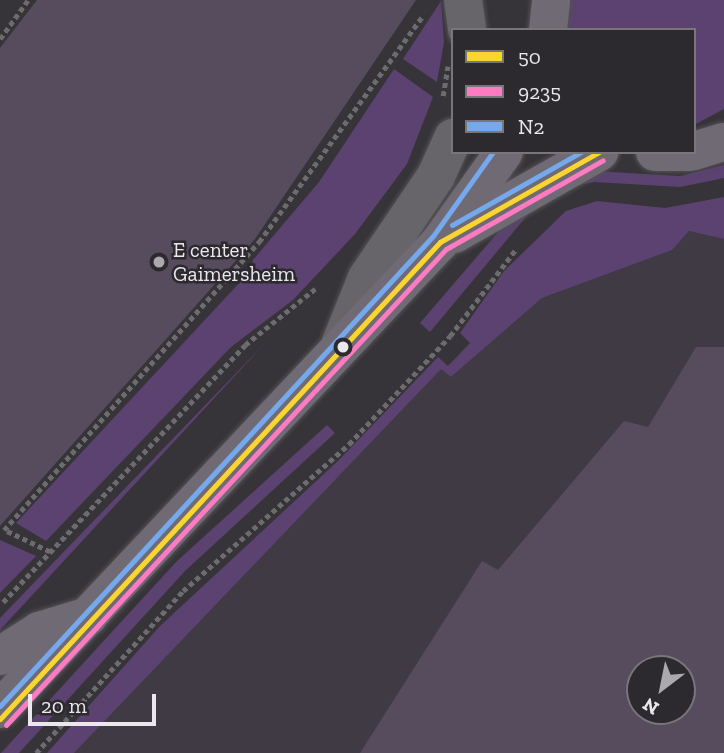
<!DOCTYPE html>
<style>
body{margin:0}
#map{position:relative;width:724px;height:753px;overflow:hidden;background:#363438;font-family:"Zilla Slab",serif}
div>[style]{position:absolute}
.built>*{inset:0;background:#403a45}
.green>*{inset:0;background:#5b4271}
.building>*{inset:0;background:#564c5d}
.path>*{height:4.5px;margin-top:-2.25px;transform-origin:0;background:repeating-linear-gradient(90deg,#6c6b6e 0 5px,transparent 0 8.5px)}
.roads{filter:drop-shadow(0 0 2px #535155) drop-shadow(0 0 2px #535155)}
.minor>*{height:38px;margin:-19px;padding:0 19px;transform-origin:19px;border-radius:19px;background:#676569}
.major>*{height:38px;margin:-19px;padding:0 19px;transform-origin:19px;border-radius:19px;background:#706a75}
.bus-1>*{height:5px;margin:-2.5px;padding:0 2.5px;transform-origin:2.5px;border-radius:2.5px;background:#fad52f}
.bus-2>*{height:5px;margin:-2.5px;padding:0 2.5px;transform-origin:2.5px;border-radius:2.5px;background:#fe7ac1}
.bus-3>*{height:5px;margin:-2.5px;padding:0 2.5px;transform-origin:2.5px;border-radius:2.5px;background:#74a9ed}
.dots>*{width:19px;height:19px;translate:-50% -50%;box-sizing:border-box;border:4px solid #2c292f;border-radius:50%}
span{translate:-50% -50%;white-space:nowrap;text-align:center;line-height:1.15;-webkit-text-stroke:5px #2c292f;paint-order:stroke}
.poi-label{font-size:21px;color:#eae8ec}
.left{translate:0 -50%;text-align:left}
.legend{position:absolute;left:451px;top:28px;width:245px;height:126px;box-sizing:border-box;background:#2c292f;border:2px solid #78757b;margin:0;padding:9px 12px;list-style:none;font-size:21px;color:#eae8ec}
.legend li{display:flex;align-items:center;gap:14px;height:35px}
.legend b{width:35px;border:2px solid #78757b}
.north{position:absolute;left:626px;top:655px;width:70px;height:70px;box-sizing:border-box;background:#2c292f;border:2px solid #78757b;border-radius:50%;rotate:212deg;font-size:19px;font-weight:700;line-height:28px;text-align:center;color:#eae8ec}
.north::after{content:'';display:block;margin:auto;width:24px;height:32px;background:#aba9ad;clip-path:polygon(50% 0,100% 100%,50% 72%,0 100%)}
.scale{position:absolute;left:28px;top:694px;width:128px;height:32px;box-sizing:border-box;border:4px solid #eae8ec;border-top:0;padding-left:9px;font-size:21px;line-height:24px;white-space:nowrap;color:#eae8ec;-webkit-text-stroke:5px #2c292f;paint-order:stroke}
</style>
<div id="map">
<div class="built">
<i style="clip-path:polygon(evenodd,689px 231px,724px 239px,724px 753px,74px 753px,441px 368px,451px 377px,542px 298px,672px 250px,689px 231px,640px 669px,682px 669px,682px 711px,640px 711px,640px 669px)"></i>
</div>
<div class="green">
<i style="clip-path:polygon(570px 0,724px 0,724px 109px,694px 125px,694px 30px,566px 30px)"></i>
<i style="clip-path:polygon(441px 1px,444px 42px,437px 82px,403px 59px)"></i>
<i style="clip-path:polygon(394px 69px,433px 97px,407px 164px,355px 234px,293px 300px,231px 347px,46px 541px,16px 523px,255px 266px,252px 261px,319px 182px)"></i>
<i style="clip-path:polygon(724px 165px,724px 178px,680px 187px,594px 182px,565px 188px,593px 171px,680px 176px)"></i>
<i style="clip-path:polygon(724px 197px,724px 239px,689px 231px,672px 250px,542px 298px,451px 377px,441px 369px,74px 753px,47px 753px,160px 626px,340px 459px,438px 357px,448px 366px,470px 343px,460px 333px,504px 271px,566px 211px,597px 201px,665px 208px)"></i>
<i style="clip-path:polygon(530px 212px,430px 332px,420px 323px,511px 217px)"></i>
<i style="clip-path:polygon(267px 341px,0 630px,0 618px)"></i>
<i style="clip-path:polygon(327px 425px,335px 433px,185px 571px,19px 753px,1px 753px,176px 562px)"></i>
<i style="clip-path:polygon(0 540px,36px 556px,0 593px)"></i>
</div>
<div class="building">
<i style="clip-path:polygon(37px 0,416px 0,255px 239px,0 526px,0 48px)"></i>
<i style="clip-path:polygon(evenodd,696px 347px,724px 347px,724px 753px,360px 753px,482px 561px,498px 570px,624px 421px,648px 427px,696px 347px,640px 669px,682px 669px,682px 711px,640px 711px,640px 669px)"></i>
</div>
<div class="path">
<i style="left:0;top:39px;width:48px;rotate:-54.3deg"></i>
<i style="left:443px;top:96px;width:30px;rotate:-81deg"></i>
<i style="left:50px;top:552px;width:51px;rotate:-154.4deg"></i>
<i style="left:4px;top:530px;width:385px;rotate:-48.5deg"></i>
<i style="left:259px;top:242px;width:278px;rotate:-54.1deg"></i>
<i style="left:3px;top:602px;width:353px;rotate:-46.7deg"></i>
<i style="left:245px;top:345px;width:90px;rotate:-38.7deg"></i>
<i style="left:36px;top:753px;width:219px;rotate:-47.8deg"></i>
<i style="left:183px;top:591px;width:222px;rotate:-41.5deg"></i>
<i style="left:349px;top:444px;width:148px;rotate:-46.9deg"></i>
<i style="left:450px;top:336px;width:109px;rotate:-52.8deg"></i>
</div>
<div class="roads">
<div class="minor">
<i style="left:463px;top:0;width:30px;rotate:82deg"></i>
<i style="left:340px;top:345px;width:72px;rotate:-68.1deg"></i>
<i style="left:367px;top:278px;width:123px;rotate:-55.9deg"></i>
<i style="left:436px;top:176px;width:42px;rotate:-65.9deg"></i>
</div>
<div class="major">
<i style="left:548px;top:30px;width:30px;rotate:-84deg"></i>
<i style="left:694px;top:151px;width:31px;rotate:-17deg"></i>
<i style="left:655px;top:152px;width:35px"></i>
<i style="left:454px;top:234px;width:167px;rotate:-29.5deg"></i>
<i style="left:0;top:656px;width:46px;rotate:-32.7deg"></i>
<i style="left:39px;top:631px;width:52px;rotate:-16.7deg"></i>
<i style="left:0;top:709px;width:642px;rotate:-46.71deg"></i>
<i style="left:440px;top:242px;width:110px;rotate:-54.6deg"></i>
</div>
</div>
<div class="bus-1">
<i style="left:0;top:719px;width:649px;rotate:-47.31deg"></i>
<i style="left:440px;top:242px;width:183px;rotate:-29.5deg"></i>
</div>
<div class="bus-2">
<i style="left:6px;top:725px;width:648px;rotate:-47.25deg"></i>
<i style="left:446px;top:249px;width:180px;rotate:-29.5deg"></i>
</div>
<div class="bus-3">
<i style="left:452px;top:225px;width:148px;rotate:-29.5deg"></i>
<i style="left:0;top:706px;width:639px;rotate:-47.35deg"></i>
<i style="left:433px;top:236px;width:103px;rotate:-54.5deg"></i>
</div>
<div class="dots">
<i style="left:159px;top:262px;background:#aba9ad"></i>
<i style="left:343px;top:347px;background:#eae8ec"></i>
</div>
<div class="poi-label">
<span class="left" style="left:173px;top:262px">E center<br>Gaimersheim</span>
</div>
<ul class="legend">
<li><b style="height:9px;background:#fad52f"></b>50</li>
<li><b style="height:9px;background:#fe7ac1"></b>9235</li>
<li><b style="height:9px;background:#74a9ed"></b>N2</li>
</ul>
<div class="north">N</div>
<div class="scale">20 m</div>
</div>
